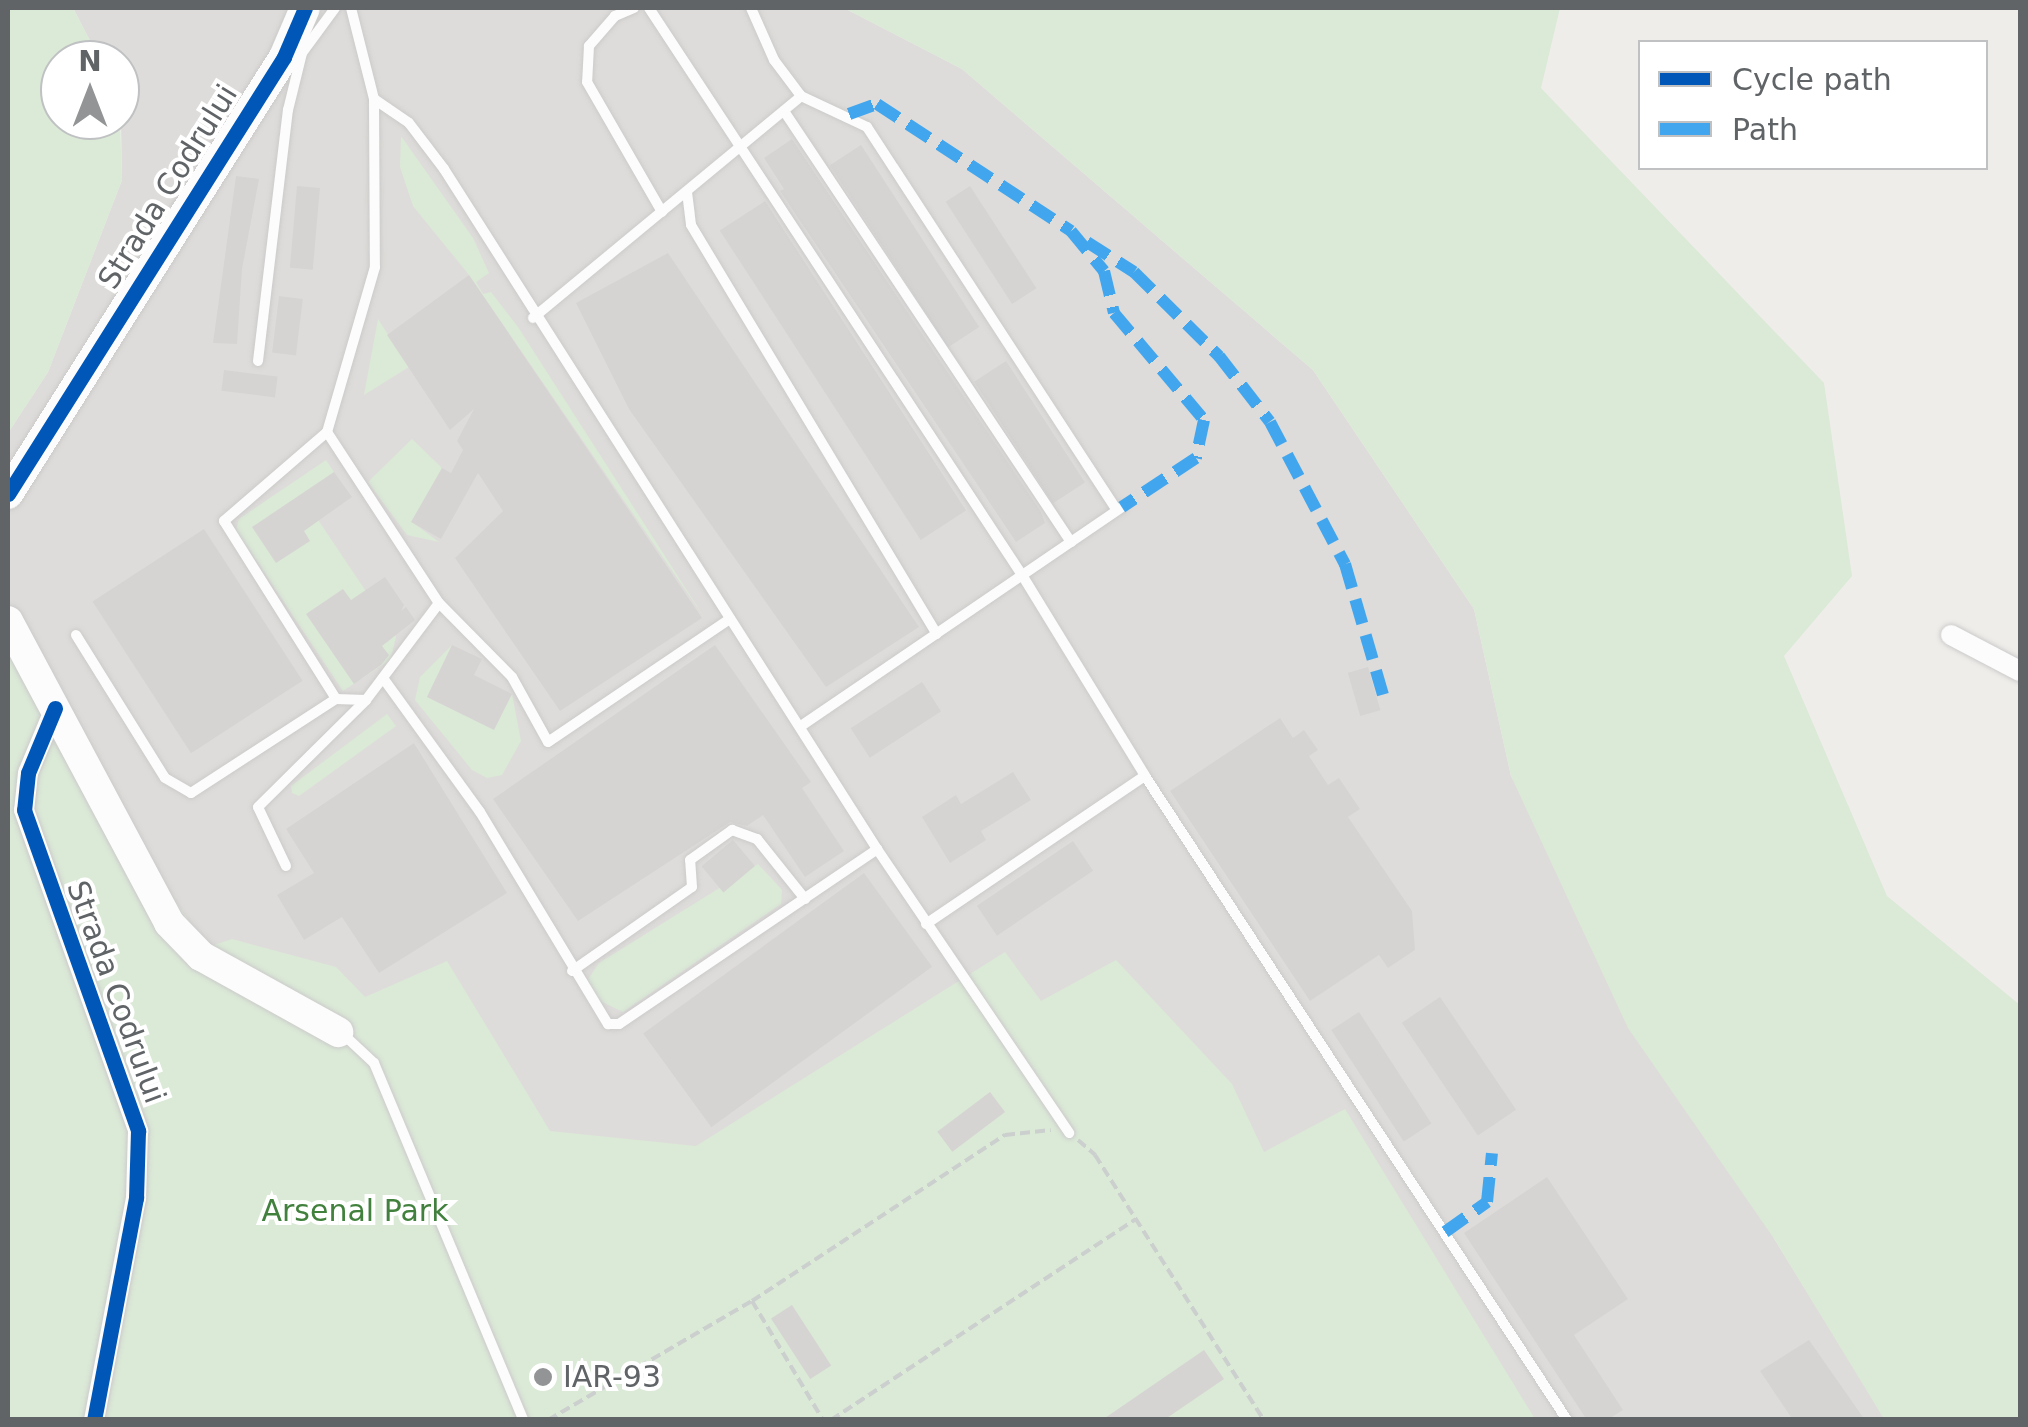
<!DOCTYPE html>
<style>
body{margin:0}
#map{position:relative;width:2028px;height:1427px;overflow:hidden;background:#efedea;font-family:"DejaVu Sans",sans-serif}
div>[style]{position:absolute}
.industrial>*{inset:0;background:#dedcda}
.green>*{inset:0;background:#dbe9d7}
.building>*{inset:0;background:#d6d4d3;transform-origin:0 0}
.path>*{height:4px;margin-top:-2px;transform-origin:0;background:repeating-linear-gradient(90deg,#cbcfcd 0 10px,transparent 0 15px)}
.roads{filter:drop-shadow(0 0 2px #cbcbca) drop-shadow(0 0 2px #cbcbca)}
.lane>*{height:10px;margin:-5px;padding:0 5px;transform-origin:5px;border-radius:5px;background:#fdfcfc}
.street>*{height:20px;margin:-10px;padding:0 10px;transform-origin:10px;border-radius:10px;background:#fdfcfc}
.secondary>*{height:30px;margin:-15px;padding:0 15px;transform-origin:15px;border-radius:15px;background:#fdfcfc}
.quiet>*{height:12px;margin-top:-6px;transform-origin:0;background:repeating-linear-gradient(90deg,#41a6ee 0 25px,transparent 0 37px)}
.cycleway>*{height:15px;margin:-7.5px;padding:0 7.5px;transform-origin:7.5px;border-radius:7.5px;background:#0057b8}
.dots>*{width:28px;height:28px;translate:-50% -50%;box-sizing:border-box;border:5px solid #fff;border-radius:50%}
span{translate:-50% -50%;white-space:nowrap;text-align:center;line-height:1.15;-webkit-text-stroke:8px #fff;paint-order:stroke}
.street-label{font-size:30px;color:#606467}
.park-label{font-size:30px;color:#41813d}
.poi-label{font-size:30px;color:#606467}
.left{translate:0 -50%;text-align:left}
.frame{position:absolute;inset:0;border:10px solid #606467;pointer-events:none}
.legend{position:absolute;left:1638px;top:40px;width:350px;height:130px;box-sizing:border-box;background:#fff;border:2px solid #bfc1c2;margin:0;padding:12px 18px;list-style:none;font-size:30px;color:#606467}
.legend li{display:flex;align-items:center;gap:20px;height:50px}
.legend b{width:50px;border:2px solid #bfc1c2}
.north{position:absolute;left:40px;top:40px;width:100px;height:100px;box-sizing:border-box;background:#fff;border:2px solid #bfc1c2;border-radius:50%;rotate:0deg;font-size:28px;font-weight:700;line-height:40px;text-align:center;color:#606467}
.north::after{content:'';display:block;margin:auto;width:35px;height:45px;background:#929495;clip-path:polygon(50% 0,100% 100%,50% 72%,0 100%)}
</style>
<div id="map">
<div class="industrial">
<i style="clip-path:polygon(73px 8px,844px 8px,962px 69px,1313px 370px,1474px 609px,1511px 776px,1775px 1240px,1885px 1419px,1427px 1419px,663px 1209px,208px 947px,91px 786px,8px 635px,8px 433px,48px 372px,122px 180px,120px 60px,100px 60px)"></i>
</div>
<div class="green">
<i style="clip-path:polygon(8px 8px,73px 8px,100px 60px,60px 60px,60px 120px,120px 120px,122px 180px,48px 372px,8px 433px)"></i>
<i style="clip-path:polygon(844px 8px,1560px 8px,1541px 88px,1824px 383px,1852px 576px,1784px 656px,1887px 896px,2020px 1005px,2020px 1419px,1884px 1419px,1775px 1240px,1628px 1028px,1511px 776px,1474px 609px,1313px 370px,962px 69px)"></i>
<i style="clip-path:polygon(401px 136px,473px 238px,489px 273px,476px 282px,483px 294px,491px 292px,518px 327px,704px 617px,469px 275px,413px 206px,400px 167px)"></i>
<i style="clip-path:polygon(378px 319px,409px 367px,364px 395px)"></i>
<i style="clip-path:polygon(412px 439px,442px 468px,412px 522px,439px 542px,407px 535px,368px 482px)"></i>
<i style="clip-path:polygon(326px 460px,334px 472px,302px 496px,396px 636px,391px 659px,343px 691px,236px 530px,239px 519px)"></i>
<i style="clip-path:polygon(8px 635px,91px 786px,208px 947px,232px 939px,336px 967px,365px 997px,447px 961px,550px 1131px,696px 1146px,1005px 952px,1041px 1001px,1116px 960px,1232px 1084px,1264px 1152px,1345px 1109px,1535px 1419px,8px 1419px)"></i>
<i style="clip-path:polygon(452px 645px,427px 697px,494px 729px,512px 694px,521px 741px,502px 775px,487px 778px,472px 770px,415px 700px,420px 677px)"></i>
<i style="clip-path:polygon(387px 714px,396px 726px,299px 796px,292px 793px,291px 786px)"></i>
<i style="clip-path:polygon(758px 864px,782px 890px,781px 904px,623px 1012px,596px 999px,587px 981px,599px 963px)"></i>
</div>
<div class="building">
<i style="clip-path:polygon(792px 139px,1041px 512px,1045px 523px,1016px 542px,780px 191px,784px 189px,764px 158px)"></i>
<i style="left:861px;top:145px;width:217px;height:37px;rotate:57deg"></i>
<i style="clip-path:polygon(236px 176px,259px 179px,242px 269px,237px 344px,213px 343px)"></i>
<i style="left:297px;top:186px;width:23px;height:82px;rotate:5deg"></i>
<i style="left:970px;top:186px;width:122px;height:29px;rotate:57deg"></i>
<i style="left:765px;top:201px;width:369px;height:54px;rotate:57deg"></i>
<i style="clip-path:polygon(668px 253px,919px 627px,826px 687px,629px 409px,576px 303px)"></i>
<i style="clip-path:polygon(469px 275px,702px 618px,560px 711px,455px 558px,503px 511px,478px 473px,441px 539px,411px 522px,442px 468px,451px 473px,463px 450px,457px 441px,474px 409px,450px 430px,387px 335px)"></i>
<i style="left:279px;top:296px;width:24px;height:57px;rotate:7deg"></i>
<i style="left:1006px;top:361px;width:145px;height:38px;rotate:57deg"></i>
<i style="left:224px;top:370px;width:54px;height:21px;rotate:7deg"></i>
<i style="clip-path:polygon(334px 472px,352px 497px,304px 531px,310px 541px,276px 563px,252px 527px)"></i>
<i style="left:204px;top:529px;width:181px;height:133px;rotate:57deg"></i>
<i style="clip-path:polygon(385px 577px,404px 605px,401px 611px,406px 607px,415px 620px,382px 646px,389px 655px,381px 665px,354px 684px,306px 614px,343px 589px,351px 600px)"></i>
<i style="clip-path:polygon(452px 645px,482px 659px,474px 675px,512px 694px,494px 730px,427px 697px)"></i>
<i style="clip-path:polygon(715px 645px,811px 782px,802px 788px,844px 851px,805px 877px,763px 815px,747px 826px,730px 822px,578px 921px,493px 799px)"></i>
<i style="left:1368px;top:667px;width:45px;height:21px;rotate:74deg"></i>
<i style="left:922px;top:682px;width:35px;height:85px;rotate:57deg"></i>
<i style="clip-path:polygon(1280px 718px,1293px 738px,1304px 730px,1318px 750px,1309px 756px,1328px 785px,1339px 778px,1360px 809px,1348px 817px,1412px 911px,1415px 950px,1388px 968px,1379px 955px,1310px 1001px,1170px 791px)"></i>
<i style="clip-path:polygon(414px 743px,507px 893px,379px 973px,342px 917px,304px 940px,277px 895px,314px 873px,286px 829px)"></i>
<i style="clip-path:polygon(1013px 772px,1031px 800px,981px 831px,986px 840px,950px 863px,922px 817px,956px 795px,961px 804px)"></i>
<i style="left:733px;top:840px;width:34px;height:41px;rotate:50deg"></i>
<i style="left:1073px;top:841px;width:36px;height:116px;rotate:56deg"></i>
<i style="left:864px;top:873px;width:116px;height:273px;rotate:54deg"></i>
<i style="left:1440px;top:997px;width:136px;height:46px;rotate:56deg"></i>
<i style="left:1359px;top:1012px;width:133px;height:33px;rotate:57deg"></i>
<i style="left:990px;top:1092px;width:25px;height:66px;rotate:53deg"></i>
<i style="clip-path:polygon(1547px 1177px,1628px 1299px,1574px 1335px,1623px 1410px,1607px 1420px,1587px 1420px,1464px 1233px)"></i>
<i style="left:792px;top:1305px;width:72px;height:25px;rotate:57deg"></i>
<i style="clip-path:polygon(1809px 1340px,1865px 1420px,1793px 1420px,1760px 1371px)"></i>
<i style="clip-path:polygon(1204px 1350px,1224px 1379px,1164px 1420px,1102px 1420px)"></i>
</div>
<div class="path">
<i style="left:1078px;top:1140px;width:23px;rotate:41deg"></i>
<i style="left:1095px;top:1155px;width:314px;rotate:57.5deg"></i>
<i style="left:752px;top:1301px;width:139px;rotate:59.2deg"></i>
<i style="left:548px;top:1420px;width:236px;rotate:-30.3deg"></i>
<i style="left:752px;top:1301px;width:303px;rotate:-33.3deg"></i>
<i style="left:1005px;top:1135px;width:46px;rotate:-6.2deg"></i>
<i style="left:831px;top:1420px;width:365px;rotate:-33.4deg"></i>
</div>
<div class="roads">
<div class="lane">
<i style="left:351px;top:8px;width:94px;rotate:75.8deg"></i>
<i style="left:374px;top:99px;width:168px;rotate:89.7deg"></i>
<i style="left:375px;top:267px;width:172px;rotate:106.2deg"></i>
<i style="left:327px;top:432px;width:204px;rotate:56.8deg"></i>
<i style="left:439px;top:603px;width:104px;rotate:45.4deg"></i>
<i style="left:512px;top:677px;width:74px;rotate:61deg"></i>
<i style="left:548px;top:742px;width:217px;rotate:-34.1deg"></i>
<i style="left:634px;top:8px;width:21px;rotate:157deg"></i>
<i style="left:615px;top:16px;width:40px;rotate:131deg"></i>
<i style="left:589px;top:46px;width:36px;rotate:93deg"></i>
<i style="left:587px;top:82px;width:150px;rotate:60deg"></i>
<i style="left:649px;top:8px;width:679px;rotate:56.66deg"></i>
<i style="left:1022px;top:575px;width:236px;rotate:58.5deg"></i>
<i style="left:751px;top:8px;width:57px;rotate:66.1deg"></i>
<i style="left:774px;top:60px;width:45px;rotate:53.1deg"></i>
<i style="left:801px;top:96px;width:73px;rotate:25.2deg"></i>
<i style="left:867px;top:127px;width:457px;rotate:56.9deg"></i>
<i style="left:374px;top:99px;width:42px;rotate:34.4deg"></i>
<i style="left:409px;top:123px;width:58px;rotate:52.7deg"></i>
<i style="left:444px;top:169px;width:806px;rotate:57.51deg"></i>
<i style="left:877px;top:849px;width:343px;rotate:55.9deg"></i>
<i style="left:784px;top:111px;width:518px;rotate:56.34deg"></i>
<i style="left:687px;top:192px;width:33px;rotate:83deg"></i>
<i style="left:691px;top:225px;width:477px;rotate:59deg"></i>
<i style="left:533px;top:318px;width:348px;rotate:-39.6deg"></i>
<i style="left:258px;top:361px;width:253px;rotate:-83.2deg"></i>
<i style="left:288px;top:110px;width:59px;rotate:-76.2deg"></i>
<i style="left:302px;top:53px;width:56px;rotate:-53.7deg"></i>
<i style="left:327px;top:432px;width:136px;rotate:139.2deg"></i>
<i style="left:224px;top:521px;width:210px;rotate:57.8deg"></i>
<i style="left:76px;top:635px;width:168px;rotate:58.1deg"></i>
<i style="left:165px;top:778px;width:30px;rotate:30deg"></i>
<i style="left:191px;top:793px;width:173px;rotate:-33deg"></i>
<i style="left:336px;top:699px;width:30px;rotate:2deg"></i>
<i style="left:383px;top:678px;width:165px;rotate:54.1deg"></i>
<i style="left:480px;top:812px;width:248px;rotate:58.9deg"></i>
<i style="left:608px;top:1024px;width:11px"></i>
<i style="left:619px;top:1024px;width:312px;rotate:-34.1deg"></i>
<i style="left:801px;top:726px;width:389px;rotate:-34.3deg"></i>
<i style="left:286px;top:866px;width:65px;rotate:-115.4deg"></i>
<i style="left:258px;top:807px;width:152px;rotate:-44.7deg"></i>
<i style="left:366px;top:700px;width:121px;rotate:-53deg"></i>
<i style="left:926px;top:924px;width:264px;rotate:-34.1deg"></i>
<i style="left:1145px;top:776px;width:770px;rotate:56.76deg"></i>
<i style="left:572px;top:971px;width:146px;rotate:-35deg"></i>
<i style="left:692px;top:887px;width:27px;rotate:-94deg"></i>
<i style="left:690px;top:860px;width:52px;rotate:-35.5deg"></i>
<i style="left:732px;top:830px;width:27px;rotate:20deg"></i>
<i style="left:757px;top:839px;width:77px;rotate:51.3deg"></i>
<i style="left:343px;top:1034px;width:42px;rotate:43.1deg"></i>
<i style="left:374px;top:1063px;width:387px;rotate:67.3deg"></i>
</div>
<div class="street">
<i style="left:1951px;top:635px;width:78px;rotate:27.6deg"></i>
<i style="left:55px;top:708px;width:70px;rotate:112.6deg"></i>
<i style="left:28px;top:773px;width:37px;rotate:96deg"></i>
<i style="left:24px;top:810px;width:341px;rotate:70.4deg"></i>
<i style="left:138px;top:1131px;width:67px;rotate:91.7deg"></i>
<i style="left:136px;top:1198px;width:226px;rotate:100.7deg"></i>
</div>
<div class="secondary">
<i style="left:8px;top:494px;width:517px;rotate:-57.72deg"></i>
<i style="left:284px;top:57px;width:53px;rotate:-66.8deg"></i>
<i style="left:8px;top:621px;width:342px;rotate:61.9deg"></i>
<i style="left:169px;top:923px;width:46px;rotate:45.9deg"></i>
<i style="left:201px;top:956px;width:157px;rotate:29deg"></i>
</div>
</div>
<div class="quiet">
<i style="left:849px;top:114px;width:30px;rotate:-20deg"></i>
<i style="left:877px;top:104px;width:232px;rotate:33.2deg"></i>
<i style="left:1071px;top:231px;width:52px;rotate:50.5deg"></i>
<i style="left:1104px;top:271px;width:43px;rotate:76.6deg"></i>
<i style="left:1114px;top:313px;width:140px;rotate:49.9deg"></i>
<i style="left:1204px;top:420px;width:39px;rotate:102deg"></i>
<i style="left:1196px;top:458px;width:89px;rotate:146.5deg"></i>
<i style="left:1087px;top:242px;width:56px;rotate:32.6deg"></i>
<i style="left:1134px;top:272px;width:120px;rotate:44.7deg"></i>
<i style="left:1219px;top:356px;width:83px;rotate:52.3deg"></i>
<i style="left:1270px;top:422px;width:161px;rotate:62.2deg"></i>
<i style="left:1345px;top:564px;width:136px;rotate:73.8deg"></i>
<i style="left:1445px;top:1232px;width:52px;rotate:-35.5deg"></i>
<i style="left:1487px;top:1202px;width:49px;rotate:-84.2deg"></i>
</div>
<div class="cycleway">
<i style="left:8px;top:494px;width:517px;rotate:-57.72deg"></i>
<i style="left:284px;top:57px;width:53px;rotate:-66.8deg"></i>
<i style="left:55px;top:708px;width:70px;rotate:112.6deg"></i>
<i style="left:28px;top:773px;width:37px;rotate:96deg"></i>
<i style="left:24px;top:810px;width:341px;rotate:70.4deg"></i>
<i style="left:138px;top:1131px;width:67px;rotate:91.7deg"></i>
<i style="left:136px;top:1198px;width:226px;rotate:100.7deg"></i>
</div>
<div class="dots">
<i style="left:543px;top:1377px;background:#929495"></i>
</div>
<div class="street-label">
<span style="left:168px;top:187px;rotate:-58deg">Strada Codrului</span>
<span style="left:116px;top:992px;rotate:70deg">Strada Codrului</span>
</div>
<div class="park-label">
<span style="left:355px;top:1211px">Arsenal Park</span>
</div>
<div class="poi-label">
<span class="left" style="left:563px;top:1377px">IAR-93</span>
</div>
<div class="frame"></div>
<ul class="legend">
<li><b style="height:12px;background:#0057b8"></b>Cycle path</li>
<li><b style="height:12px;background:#41a6ee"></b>Path</li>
</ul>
<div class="north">N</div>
</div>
